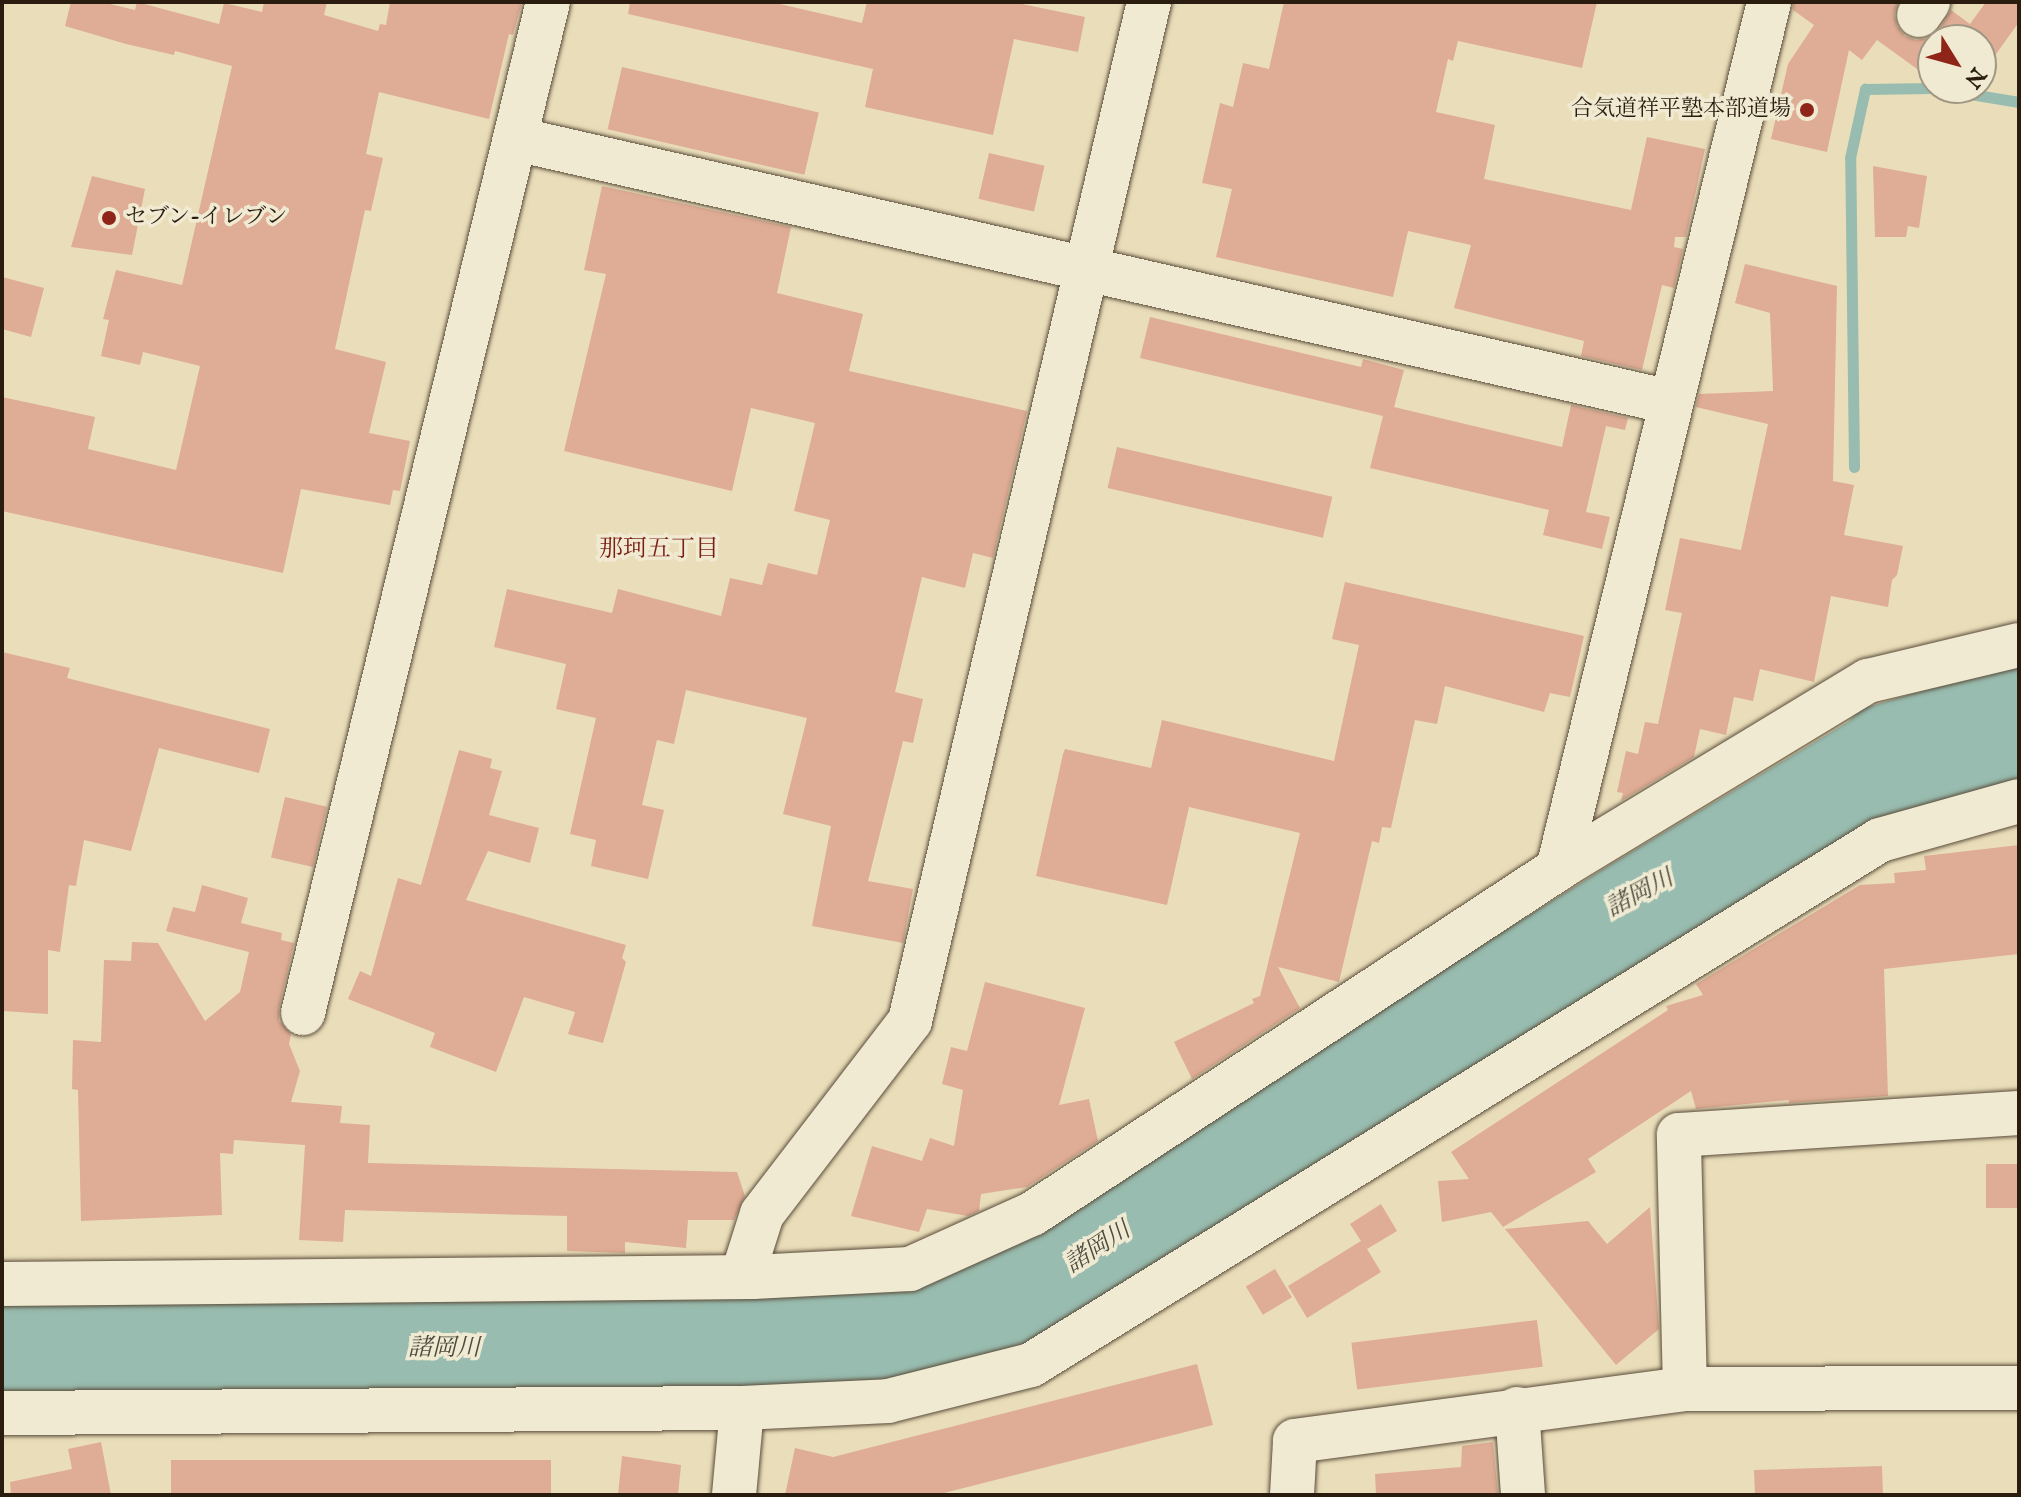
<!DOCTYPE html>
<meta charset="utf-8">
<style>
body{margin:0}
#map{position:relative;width:2021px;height:1497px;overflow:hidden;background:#eadeba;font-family:"IM FELL English","Noto Serif JP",serif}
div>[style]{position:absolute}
.water>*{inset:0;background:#98bcaf}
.stream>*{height:11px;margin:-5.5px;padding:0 5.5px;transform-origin:5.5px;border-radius:5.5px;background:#98bcaf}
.building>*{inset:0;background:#dfac95;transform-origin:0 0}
.roads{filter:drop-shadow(0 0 2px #5a4c3a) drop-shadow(0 0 2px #5a4c3a)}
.minor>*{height:44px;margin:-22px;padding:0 22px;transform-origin:22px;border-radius:22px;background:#f1ead2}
.dots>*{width:22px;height:22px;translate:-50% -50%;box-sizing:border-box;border:4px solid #f1ead2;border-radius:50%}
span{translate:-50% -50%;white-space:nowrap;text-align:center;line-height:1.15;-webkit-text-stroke:7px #f1ead2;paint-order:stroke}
.poi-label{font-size:22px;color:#2a1c0f}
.right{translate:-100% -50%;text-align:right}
.left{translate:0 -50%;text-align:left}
.neighbourhood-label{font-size:24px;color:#7a1f14}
.water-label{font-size:24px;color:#4b4c3f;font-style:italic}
.frame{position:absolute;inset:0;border:4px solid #2a1c0f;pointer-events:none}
.north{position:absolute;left:1917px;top:24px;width:80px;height:80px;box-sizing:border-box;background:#f1ead2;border:2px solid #a19884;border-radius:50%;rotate:127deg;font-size:22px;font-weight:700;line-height:32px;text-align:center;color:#2a1c0f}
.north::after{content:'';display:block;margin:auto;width:28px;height:36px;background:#8f2418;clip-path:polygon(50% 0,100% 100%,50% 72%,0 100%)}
</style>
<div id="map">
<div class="water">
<i style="clip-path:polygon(2019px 662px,2019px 781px,1108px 1311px,925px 1386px,2px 1396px,2px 1295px,852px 1292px,1241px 1095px,1608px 866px,1848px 722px,1861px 709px)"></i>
</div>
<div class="stream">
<i style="left:1934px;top:88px;width:86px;rotate:9.4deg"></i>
<i style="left:1854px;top:467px;width:309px;rotate:-90.7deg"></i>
<i style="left:1850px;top:158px;width:71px;rotate:-77.7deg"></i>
<i style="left:1865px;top:89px;width:68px;rotate:-0.8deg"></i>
</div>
<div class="building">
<i style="clip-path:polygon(71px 2px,102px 2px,135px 10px,137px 2px,219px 24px,224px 3px,262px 12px,264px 2px,327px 2px,324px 15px,378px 31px,380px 24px,386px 25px,390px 2px,522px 2px,513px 35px,509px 34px,489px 119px,379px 92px,366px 154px,383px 158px,371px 211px,365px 210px,335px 349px,386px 362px,369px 433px,410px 441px,400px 491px,393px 490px,390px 505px,301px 489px,283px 573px,2px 511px,2px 397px,95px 417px,88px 449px,176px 470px,200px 366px,143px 352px,140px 365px,101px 356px,109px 320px,103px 319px,116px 270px,182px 285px,232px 66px,175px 51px,174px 55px,126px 44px,65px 26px)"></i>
<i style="clip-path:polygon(630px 2px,771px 2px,862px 23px,867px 2px,1012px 2px,1085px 17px,1078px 52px,1014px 39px,993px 135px,865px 107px,873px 69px,628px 14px)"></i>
<i style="clip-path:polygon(1284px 2px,1597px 2px,1582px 68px,1458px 41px,1453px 61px,1448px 59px,1436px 112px,1495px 125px,1484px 179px,1631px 210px,1647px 137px,1705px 149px,1686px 237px,1675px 237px,1674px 247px,1683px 249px,1674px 288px,1662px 285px,1642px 370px,1581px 356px,1584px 341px,1454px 308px,1471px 245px,1408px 231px,1393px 297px,1216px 257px,1232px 189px,1202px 183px,1220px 103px,1233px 107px,1243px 63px,1269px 69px)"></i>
<i style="clip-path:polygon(1793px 2px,1898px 2px,1894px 14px,1897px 26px,1905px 36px,1916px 40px,1929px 38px,1939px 30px,1951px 10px,1970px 24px,1986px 2px,2019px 2px,2019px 22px,1981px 75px,1981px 40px,1933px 40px,1933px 75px,1924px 74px,1877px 40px,1862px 60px,1849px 50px,1827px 152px,1771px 139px,1788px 64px,1814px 25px,1793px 10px)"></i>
<i style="left:622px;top:67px;width:202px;height:64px;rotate:13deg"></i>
<i style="left:989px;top:153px;width:57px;height:47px;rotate:13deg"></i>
<i style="clip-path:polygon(1873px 166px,1927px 176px,1919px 228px,1908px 226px,1906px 237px,1875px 237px)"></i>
<i style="clip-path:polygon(92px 176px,145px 189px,132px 255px,71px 247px)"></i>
<i style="clip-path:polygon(602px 186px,791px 227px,777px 293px,863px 314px,849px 371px,1027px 411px,993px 558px,973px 553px,965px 588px,922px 577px,895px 692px,923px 699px,913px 743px,903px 741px,868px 881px,913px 889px,903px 943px,812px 926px,831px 826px,783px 814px,807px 718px,686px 690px,674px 744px,657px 740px,642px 805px,664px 810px,648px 879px,591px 866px,596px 840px,570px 834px,596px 718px,556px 709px,566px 664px,494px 647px,507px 589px,612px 613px,618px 589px,721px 616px,730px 578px,762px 585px,768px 563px,817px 575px,830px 520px,794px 511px,815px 423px,751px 408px,732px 491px,564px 451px,606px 274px,584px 270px)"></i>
<i style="clip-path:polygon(1745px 264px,1837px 286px,1833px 481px,1854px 485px,1844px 535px,1903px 546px,1897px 575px,1892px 580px,1888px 607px,1831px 596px,1814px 682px,1760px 669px,1753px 701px,1734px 697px,1726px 735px,1700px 729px,1694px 757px,1621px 801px,1623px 793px,1617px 792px,1626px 751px,1638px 754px,1645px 722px,1658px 724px,1682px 613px,1665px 610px,1680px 538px,1741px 550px,1768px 424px,1696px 407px,1699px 394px,1773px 391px,1770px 313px,1735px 303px)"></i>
<i style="clip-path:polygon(2px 277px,44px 288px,31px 337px,2px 329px)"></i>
<i style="clip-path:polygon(1150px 317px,1361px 367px,1363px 359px,1404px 370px,1394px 407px,1562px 447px,1571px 405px,1628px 418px,1625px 430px,1606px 426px,1586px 512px,1610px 517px,1602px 549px,1543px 535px,1549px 510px,1370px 468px,1383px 416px,1140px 358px)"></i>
<i style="left:1117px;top:447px;width:221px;height:42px;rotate:13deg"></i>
<i style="clip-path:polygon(1345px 582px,1584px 636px,1570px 697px,1550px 693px,1544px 712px,1445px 686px,1437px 724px,1415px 720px,1391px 828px,1382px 827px,1379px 843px,1372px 841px,1339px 982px,1278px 967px,1300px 1008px,1192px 1079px,1174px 1042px,1254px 1003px,1252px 999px,1260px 996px,1300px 833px,1189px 807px,1167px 905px,1036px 876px,1063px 754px,1065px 749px,1151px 768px,1162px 720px,1334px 761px,1359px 645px,1332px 639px)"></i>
<i style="clip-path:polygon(2px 652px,70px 668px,67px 678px,270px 729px,259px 773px,159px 748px,131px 851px,84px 840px,76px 886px,69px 885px,60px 952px,48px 950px,48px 1014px,2px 1011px)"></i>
<i style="clip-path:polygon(459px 750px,492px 759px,490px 768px,502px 771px,489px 815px,539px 828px,530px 863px,488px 851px,466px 900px,626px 945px,622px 958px,626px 962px,603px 1043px,568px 1034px,575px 1012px,524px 997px,496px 1072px,430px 1047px,435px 1033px,348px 999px,360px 971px,371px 976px,398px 878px,421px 885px)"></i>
<i style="left:285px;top:797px;width:43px;height:62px;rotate:13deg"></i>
<i style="clip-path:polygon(2019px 845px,2019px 954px,1884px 969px,1888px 1096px,1789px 1103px,1789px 1100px,1696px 1109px,1691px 1091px,1588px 1159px,1596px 1172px,1503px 1227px,1491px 1212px,1442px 1222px,1438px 1181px,1469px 1179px,1451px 1152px,1668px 1010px,1666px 1006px,1703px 995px,1696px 984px,1860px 885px,1895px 883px,1894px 873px,1926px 870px,1924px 856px)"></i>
<i style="clip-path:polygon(202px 885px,248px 898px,241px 923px,282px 933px,281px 940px,294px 943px,279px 1008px,279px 1021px,291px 1034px,289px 1044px,300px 1071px,291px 1102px,342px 1106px,340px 1123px,370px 1125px,368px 1163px,737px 1172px,745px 1196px,734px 1220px,688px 1220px,686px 1248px,625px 1242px,625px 1253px,567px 1251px,567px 1216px,345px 1210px,343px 1242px,299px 1240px,305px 1145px,234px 1140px,233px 1154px,220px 1153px,222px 1215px,81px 1221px,78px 1090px,72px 1089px,73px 1040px,101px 1042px,104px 960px,131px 961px,132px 942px,158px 943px,205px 1021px,240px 992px,249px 952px,166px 931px,173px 907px,195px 912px)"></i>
<i style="clip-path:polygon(985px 982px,1085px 1008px,1059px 1105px,1089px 1099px,1098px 1141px,1027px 1187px,981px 1194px,979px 1211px,968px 1216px,927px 1209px,919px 1232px,851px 1216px,872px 1146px,922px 1161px,930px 1138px,954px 1146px,963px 1090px,942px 1084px,951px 1047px,967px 1051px)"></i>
<i style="left:2019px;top:1164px;width:44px;height:33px;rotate:90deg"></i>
<i style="clip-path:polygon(1381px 1204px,1397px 1231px,1367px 1249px,1381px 1272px,1307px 1318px,1288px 1286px,1361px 1241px,1350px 1224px)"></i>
<i style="clip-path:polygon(1650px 1207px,1659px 1329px,1616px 1365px,1505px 1229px,1588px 1221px,1607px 1244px)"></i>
<i style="left:1275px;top:1269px;width:33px;height:34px;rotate:59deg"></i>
<i style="left:1537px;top:1320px;width:47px;height:187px;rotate:83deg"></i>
<i style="clip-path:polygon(1197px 1364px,1213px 1425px,936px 1495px,785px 1495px,795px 1448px,833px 1457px)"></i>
<i style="clip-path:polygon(101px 1442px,111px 1495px,11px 1495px,10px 1482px,72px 1469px,68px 1449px)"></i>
<i style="clip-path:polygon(1493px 1442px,1498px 1495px,1376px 1495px,1375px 1474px,1461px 1467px,1462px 1446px)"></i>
<i style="clip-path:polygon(622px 1456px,681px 1465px,678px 1495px,618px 1495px)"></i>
<i style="left:171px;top:1460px;width:380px;height:35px"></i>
<i style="clip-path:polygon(1882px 1466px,1883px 1495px,1755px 1495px,1754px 1470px)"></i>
</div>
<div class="roads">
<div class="minor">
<i style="left:1919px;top:15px;width:16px;rotate:-55deg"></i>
<i style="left:516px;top:139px;width:1184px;rotate:12.84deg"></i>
<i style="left:1558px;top:869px;width:892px;rotate:-76.32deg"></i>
<i style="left:303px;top:1013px;width:1040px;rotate:-76.38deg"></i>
<i style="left:742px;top:1277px;width:66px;rotate:-72.4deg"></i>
<i style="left:762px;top:1214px;width:243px;rotate:-52.5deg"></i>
<i style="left:910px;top:1021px;width:1047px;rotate:-76.8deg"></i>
<i style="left:2px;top:1284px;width:751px;rotate:-0.53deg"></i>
<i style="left:753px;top:1277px;width:157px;rotate:-2.9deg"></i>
<i style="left:910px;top:1269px;width:134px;rotate:-24.3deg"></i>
<i style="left:1032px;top:1214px;width:640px;rotate:-33.27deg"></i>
<i style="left:1567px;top:863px;width:352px;rotate:-31.2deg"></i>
<i style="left:1868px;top:681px;width:155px;rotate:-13.4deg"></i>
<i style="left:1685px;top:1389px;width:254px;rotate:-91.4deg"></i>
<i style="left:1679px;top:1135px;width:341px;rotate:-3.7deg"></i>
<i style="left:1517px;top:1409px;width:86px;rotate:86deg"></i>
<i style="left:2px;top:1413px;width:740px;rotate:-0.39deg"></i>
<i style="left:734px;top:1495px;width:87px;rotate:-84.7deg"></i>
<i style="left:742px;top:1408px;width:146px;rotate:-2.7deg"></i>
<i style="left:888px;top:1401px;width:147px;rotate:-14.1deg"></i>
<i style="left:1031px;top:1365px;width:998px;rotate:-31.73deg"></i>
<i style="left:1880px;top:840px;width:144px;rotate:-15.7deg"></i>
<i style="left:1292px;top:1495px;width:54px;rotate:-86.8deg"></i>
<i style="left:1295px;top:1441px;width:393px;rotate:-7.6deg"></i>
<i style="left:1685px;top:1389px;width:334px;rotate:-0.2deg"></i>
</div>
</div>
<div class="dots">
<i style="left:1807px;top:110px;background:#8f2418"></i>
<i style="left:109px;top:218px;background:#8f2418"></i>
</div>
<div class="poi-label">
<span class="right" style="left:1791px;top:110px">合気道祥平塾本部道場</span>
<span class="left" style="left:125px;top:218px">セブン-イレブン</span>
</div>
<div class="neighbourhood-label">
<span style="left:659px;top:550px">那珂五丁目</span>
</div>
<div class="water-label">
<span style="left:1640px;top:894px;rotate:-28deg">諸岡川</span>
<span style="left:1098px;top:1248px;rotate:-33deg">諸岡川</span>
<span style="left:444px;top:1349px">諸岡川</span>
</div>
<div class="frame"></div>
<div class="north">N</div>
</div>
